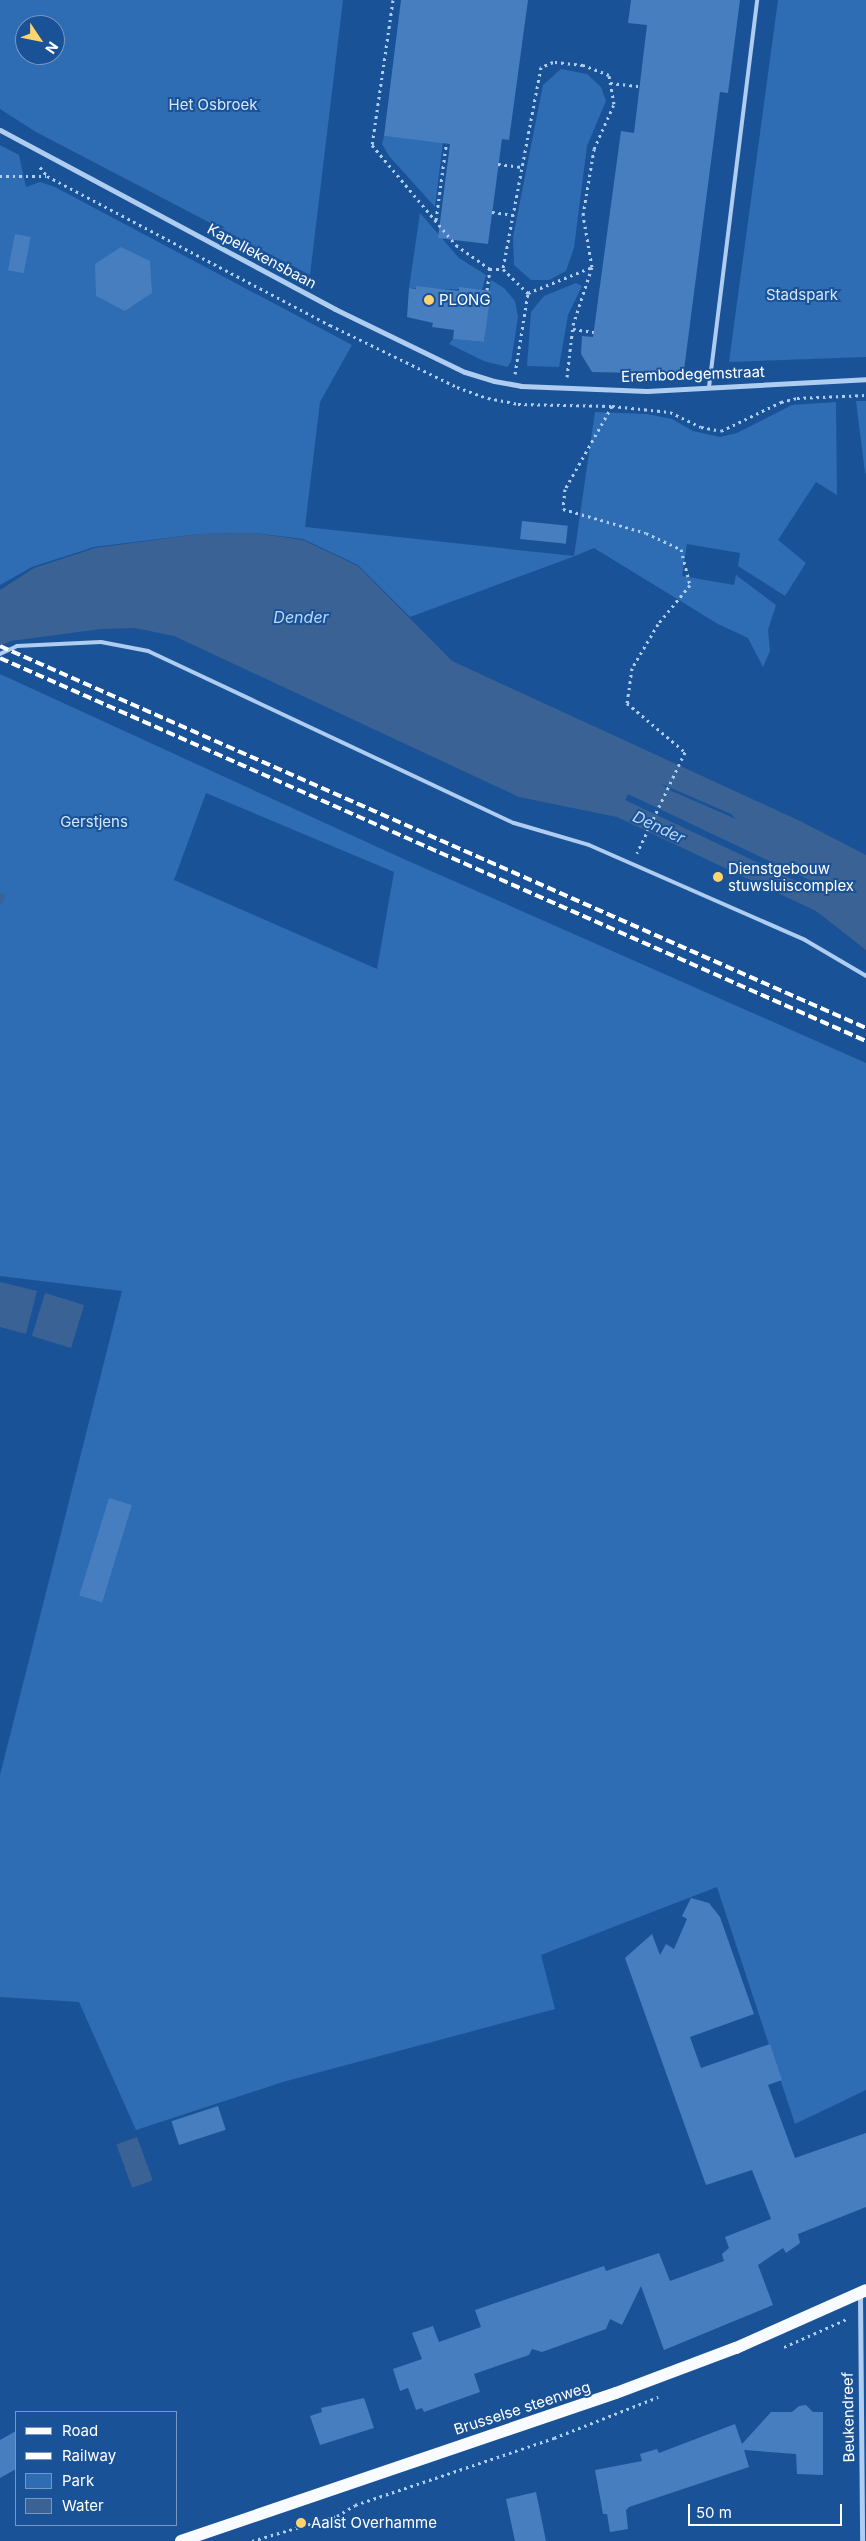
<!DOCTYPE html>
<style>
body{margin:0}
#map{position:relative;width:866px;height:2541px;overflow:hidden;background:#1a5297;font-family:Inter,sans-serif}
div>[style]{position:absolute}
.green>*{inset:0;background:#2e6cb4}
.water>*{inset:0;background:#3a6294;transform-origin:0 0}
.stream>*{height:6px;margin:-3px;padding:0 3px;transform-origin:3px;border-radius:3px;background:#3a6294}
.building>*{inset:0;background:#477ebf;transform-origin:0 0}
.path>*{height:3px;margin-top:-1.5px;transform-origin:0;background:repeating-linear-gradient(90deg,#aecdf0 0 2.5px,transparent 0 6.5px)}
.service>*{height:4px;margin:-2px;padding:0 2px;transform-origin:2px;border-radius:2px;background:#aecdf0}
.minor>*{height:5px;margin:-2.5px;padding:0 2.5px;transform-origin:2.5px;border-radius:2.5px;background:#aecdf0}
.primary>*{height:12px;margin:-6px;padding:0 6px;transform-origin:6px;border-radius:6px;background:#f8fbff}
.rail>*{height:4px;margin-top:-2px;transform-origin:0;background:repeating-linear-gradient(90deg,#fff 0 9px,transparent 0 13px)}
.dots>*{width:14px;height:14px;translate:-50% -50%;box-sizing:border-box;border:2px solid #1a5297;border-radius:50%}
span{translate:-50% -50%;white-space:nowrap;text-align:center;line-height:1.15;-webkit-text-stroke:4px #1a5297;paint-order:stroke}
.park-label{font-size:15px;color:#d5e7fb}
.street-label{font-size:15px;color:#fff}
.poi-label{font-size:15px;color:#fff}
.left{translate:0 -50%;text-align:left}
.water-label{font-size:16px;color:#bbd7f7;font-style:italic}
.legend{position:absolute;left:15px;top:2411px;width:162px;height:115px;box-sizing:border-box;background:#1a5297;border:1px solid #7697c1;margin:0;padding:6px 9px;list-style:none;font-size:15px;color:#fff}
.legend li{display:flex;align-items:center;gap:10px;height:25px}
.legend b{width:25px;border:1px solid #7697c1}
.north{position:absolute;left:15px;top:15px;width:50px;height:50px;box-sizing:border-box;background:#1a5297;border:1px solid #7697c1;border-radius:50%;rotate:124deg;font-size:14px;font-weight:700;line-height:20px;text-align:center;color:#fff}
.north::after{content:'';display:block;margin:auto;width:18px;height:22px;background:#ffd46e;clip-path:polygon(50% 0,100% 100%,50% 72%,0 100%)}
.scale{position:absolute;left:688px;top:2504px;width:154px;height:22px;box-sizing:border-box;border:2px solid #fff;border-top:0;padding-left:6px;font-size:15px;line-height:18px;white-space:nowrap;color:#fff;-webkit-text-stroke:4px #1a5297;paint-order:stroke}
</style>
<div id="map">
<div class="green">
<i style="clip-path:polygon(evenodd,0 0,343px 0,310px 275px,36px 132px,0 109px,0 0,25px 25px,55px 25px,55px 55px,25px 55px,25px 25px)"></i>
<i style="clip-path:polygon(778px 0,866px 0,866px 357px,729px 362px)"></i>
<i style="clip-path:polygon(561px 69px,587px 74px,601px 87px,606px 101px,587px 146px,574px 248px,566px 271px,549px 280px,531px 280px,514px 265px,513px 237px,543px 85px)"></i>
<i style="clip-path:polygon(384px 136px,443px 142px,435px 207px,389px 156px,382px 144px)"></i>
<i style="clip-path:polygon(0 145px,19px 155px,26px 187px,40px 182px,55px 187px,352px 345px,320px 402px,305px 527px,574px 556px,595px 412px,647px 414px,672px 419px,693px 431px,720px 437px,737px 433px,792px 405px,836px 402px,837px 495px,816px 482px,778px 540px,806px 563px,785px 596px,738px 566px,740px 553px,687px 544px,682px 576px,734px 585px,736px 575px,776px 605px,768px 630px,770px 651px,763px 667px,748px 638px,718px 624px,594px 548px,575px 556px,410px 617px,358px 565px,303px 539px,255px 533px,199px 534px,94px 547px,32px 567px,0 585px)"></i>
<i style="clip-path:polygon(420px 213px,459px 258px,486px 275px,482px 290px,409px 288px)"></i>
<i style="clip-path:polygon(491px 280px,504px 288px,515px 301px,518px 317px,511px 362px,507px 367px,484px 361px,449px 344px,453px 339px,484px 342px)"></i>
<i style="clip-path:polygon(576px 283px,582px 286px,568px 315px,559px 367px,527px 366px,531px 312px,544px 296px)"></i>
<i style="clip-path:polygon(856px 401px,866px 401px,866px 474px,865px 473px)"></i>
<i style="clip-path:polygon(evenodd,0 674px,397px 856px,866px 1063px,866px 2090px,795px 2124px,717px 1887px,541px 1955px,555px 2009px,283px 2082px,136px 2130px,79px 2002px,0 1997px,0 1775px,122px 1291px,0 1276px,0 674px,206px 793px,394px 872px,377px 969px,174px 880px,206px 793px)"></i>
</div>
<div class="water">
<i style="clip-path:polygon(evenodd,255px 533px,303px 540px,358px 566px,452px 661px,800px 821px,866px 855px,866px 950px,816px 911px,617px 817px,519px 797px,174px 636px,135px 628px,101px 629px,11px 641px,0 646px,0 590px,34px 568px,95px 548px,199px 534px,255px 533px,662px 784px,731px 814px,736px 819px,667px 789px,662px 784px,255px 533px,628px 794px,824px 887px,822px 893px,625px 800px,628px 794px)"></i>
<i style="clip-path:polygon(0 1282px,37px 1291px,26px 1334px,0 1327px)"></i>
<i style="left:45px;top:1293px;width:41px;height:45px;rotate:17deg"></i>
<i style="left:137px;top:2137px;width:46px;height:22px;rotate:70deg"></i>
</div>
<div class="stream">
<i style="left:0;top:901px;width:5px;rotate:-68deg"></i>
</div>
<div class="building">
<i style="clip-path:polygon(401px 0,528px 0,509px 140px,502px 139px,488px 244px,438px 238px,450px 144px,384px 136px)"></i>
<i style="clip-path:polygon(631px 0,740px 0,728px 93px,720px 92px,684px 370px,678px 374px,592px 372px,581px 354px,582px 336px,593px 337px,621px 131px,634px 133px,647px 25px,628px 23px)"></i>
<i style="left:15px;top:234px;width:16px;height:37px;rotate:11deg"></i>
<i style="clip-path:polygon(121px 247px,150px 261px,152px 293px,125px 311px,96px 296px,95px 264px)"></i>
<i style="clip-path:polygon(416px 286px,459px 291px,459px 287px,491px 291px,484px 342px,453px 339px,454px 330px,432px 327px,433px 323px,407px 317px,409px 288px,416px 289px)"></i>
<i style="left:522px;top:521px;width:46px;height:18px;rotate:6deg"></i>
<i style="left:109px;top:1498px;width:24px;height:102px;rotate:17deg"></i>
<i style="clip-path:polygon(691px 1898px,709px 1903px,720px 1917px,754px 2014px,690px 2037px,701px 2068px,770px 2044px,782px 2080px,768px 2085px,795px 2158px,866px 2133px,866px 2207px,798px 2234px,800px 2243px,786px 2253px,783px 2248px,758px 2265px,773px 2305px,664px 2350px,641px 2286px,622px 2325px,610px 2319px,606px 2329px,542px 2352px,532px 2349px,529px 2355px,474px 2374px,480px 2392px,424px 2412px,422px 2408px,416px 2410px,408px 2388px,400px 2391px,393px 2369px,422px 2359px,412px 2333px,433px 2326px,439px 2342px,481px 2327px,475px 2310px,604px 2266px,606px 2271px,659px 2253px,670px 2281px,724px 2261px,722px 2254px,729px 2248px,725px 2237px,771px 2219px,752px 2170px,706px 2185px,625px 1958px,652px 1934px,660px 1955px,666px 1944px,674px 1949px,687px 1919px,682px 1916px)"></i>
<i style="left:218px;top:2106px;width:25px;height:49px;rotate:72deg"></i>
<i style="clip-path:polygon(364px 2398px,374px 2428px,320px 2445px,310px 2416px,322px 2412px,321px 2408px)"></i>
<i style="clip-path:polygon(806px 2405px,813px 2412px,823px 2412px,823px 2475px,797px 2474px,796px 2454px,744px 2450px,749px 2467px,629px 2507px,626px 2510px,628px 2529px,610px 2532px,607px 2514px,603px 2514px,595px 2470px,642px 2461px,640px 2454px,657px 2449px,659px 2453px,735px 2424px,742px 2444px,771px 2412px,792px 2412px,799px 2406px)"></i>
<i style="clip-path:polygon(16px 2431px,16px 2469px,0 2478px,0 2440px)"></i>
<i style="clip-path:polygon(536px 2492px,546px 2541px,515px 2541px,506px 2499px)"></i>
</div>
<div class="path">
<i style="left:393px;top:0;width:147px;rotate:98.2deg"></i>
<i style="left:372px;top:145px;width:131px;rotate:50deg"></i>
<i style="left:456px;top:245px;width:42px;rotate:35.2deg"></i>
<i style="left:610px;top:83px;width:30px;rotate:6deg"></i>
<i style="left:498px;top:164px;width:24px;rotate:7deg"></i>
<i style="left:40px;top:167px;width:11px;rotate:52deg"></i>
<i style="left:47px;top:176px;width:320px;rotate:27.8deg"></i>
<i style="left:330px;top:325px;width:141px;rotate:26deg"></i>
<i style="left:457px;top:387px;width:33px;rotate:20deg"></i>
<i style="left:488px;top:398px;width:31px;rotate:11deg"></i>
<i style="left:518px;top:404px;width:94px;rotate:1.2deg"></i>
<i style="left:612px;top:406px;width:58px;rotate:5.9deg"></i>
<i style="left:670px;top:412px;width:34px;rotate:26deg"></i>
<i style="left:701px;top:427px;width:20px;rotate:11deg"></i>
<i style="left:721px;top:431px;width:67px;rotate:-25.8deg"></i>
<i style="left:781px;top:402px;width:16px;rotate:-14deg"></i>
<i style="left:797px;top:398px;width:69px;rotate:-2.5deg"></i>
<i style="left:0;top:176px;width:46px"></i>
<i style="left:492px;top:212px;width:21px;rotate:8deg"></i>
<i style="left:436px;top:220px;width:75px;rotate:-82.3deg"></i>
<i style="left:487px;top:290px;width:21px;rotate:-82deg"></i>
<i style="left:490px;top:269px;width:13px"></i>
<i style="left:573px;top:329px;width:21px;rotate:8deg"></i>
<i style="left:515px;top:374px;width:82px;rotate:-80.9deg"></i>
<i style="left:567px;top:377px;width:52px;rotate:-83.4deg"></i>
<i style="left:573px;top:325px;width:61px;rotate:-71.9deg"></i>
<i style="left:592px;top:267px;width:53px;rotate:-99.8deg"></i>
<i style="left:583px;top:215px;width:67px;rotate:-80.5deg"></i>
<i style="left:594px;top:149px;width:49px;rotate:-66deg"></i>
<i style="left:614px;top:104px;width:29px;rotate:-100deg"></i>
<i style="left:609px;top:75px;width:28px;rotate:-159deg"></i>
<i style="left:583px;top:65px;width:30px;rotate:-174deg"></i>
<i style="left:553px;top:62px;width:13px;rotate:157deg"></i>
<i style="left:541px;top:67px;width:206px;rotate:100.7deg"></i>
<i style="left:503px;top:269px;width:35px;rotate:44deg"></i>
<i style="left:528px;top:293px;width:69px;rotate:-22.1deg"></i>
<i style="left:612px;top:406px;width:95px;rotate:119.5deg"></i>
<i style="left:565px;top:489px;width:20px;rotate:96deg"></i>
<i style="left:563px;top:509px;width:86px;rotate:16.1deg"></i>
<i style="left:646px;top:533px;width:38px;rotate:25deg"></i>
<i style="left:681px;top:549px;width:37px;rotate:76deg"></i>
<i style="left:690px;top:585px;width:50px;rotate:129.4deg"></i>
<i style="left:658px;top:624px;width:51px;rotate:120.6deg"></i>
<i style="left:632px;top:668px;width:35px;rotate:98deg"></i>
<i style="left:627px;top:703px;width:76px;rotate:40.2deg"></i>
<i style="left:685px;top:752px;width:112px;rotate:115.4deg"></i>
<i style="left:784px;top:2347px;width:69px;rotate:-24deg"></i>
<i style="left:252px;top:2541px;width:89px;rotate:-16.4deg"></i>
<i style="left:337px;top:2516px;width:21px;rotate:-31deg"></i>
<i style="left:355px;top:2505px;width:210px;rotate:-18.6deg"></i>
<i style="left:554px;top:2438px;width:112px;rotate:-21.5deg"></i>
</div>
<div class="service">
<i style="left:709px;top:387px;width:390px;rotate:-82.9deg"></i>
<i style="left:0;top:654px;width:19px;rotate:-25deg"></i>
<i style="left:17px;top:646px;width:84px;rotate:-2.7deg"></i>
<i style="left:101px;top:642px;width:48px;rotate:10.8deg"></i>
<i style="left:148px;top:651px;width:404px;rotate:25.2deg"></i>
<i style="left:514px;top:823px;width:78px;rotate:16.3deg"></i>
<i style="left:589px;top:845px;width:236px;rotate:23.7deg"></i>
<i style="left:805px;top:940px;width:71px;rotate:30.5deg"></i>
</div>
<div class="minor">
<i style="left:0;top:130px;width:380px;rotate:28.1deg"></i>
<i style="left:335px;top:309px;width:144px;rotate:25.9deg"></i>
<i style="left:465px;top:372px;width:30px;rotate:17deg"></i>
<i style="left:494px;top:381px;width:27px;rotate:10deg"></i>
<i style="left:521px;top:386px;width:126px;rotate:2.3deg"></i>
<i style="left:647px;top:391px;width:219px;rotate:-3.1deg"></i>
<i style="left:860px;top:2294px;width:247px;rotate:89.5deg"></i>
</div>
<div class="primary">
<i style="left:181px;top:2541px;width:459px;rotate:-18.8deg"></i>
<i style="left:616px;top:2393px;width:128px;rotate:-20.6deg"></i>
<i style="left:736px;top:2348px;width:142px;rotate:-24deg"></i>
</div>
<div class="rail">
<i style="left:0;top:646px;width:947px;rotate:23.8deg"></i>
<i style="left:0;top:658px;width:947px;rotate:23.86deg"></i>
</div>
<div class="dots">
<i style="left:429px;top:300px;background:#ffd46e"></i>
<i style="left:718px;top:877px;background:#ffd46e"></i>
<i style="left:301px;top:2523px;background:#ffd46e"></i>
</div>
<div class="park-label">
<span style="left:213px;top:105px">Het Osbroek</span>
<span style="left:802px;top:295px">Stadspark</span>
<span style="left:94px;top:822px">Gerstjens</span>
</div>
<div class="street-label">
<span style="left:262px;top:256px;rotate:28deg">Kapellekensbaan</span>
<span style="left:693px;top:374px;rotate:-2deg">Erembodegemstraat</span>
<span style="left:522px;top:2408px;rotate:-18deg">Brusselse steenweg</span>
<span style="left:848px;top:2417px;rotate:-91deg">Beukendreef</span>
</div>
<div class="poi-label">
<span class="left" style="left:439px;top:300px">PLONG</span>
<span class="left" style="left:728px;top:877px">Dienstgebouw<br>stuwsluiscomplex</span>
<span class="left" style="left:311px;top:2523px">Aalst Overhamme</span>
</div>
<div class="water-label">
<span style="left:301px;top:617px">Dender</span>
<span style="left:659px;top:827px;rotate:25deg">Dender</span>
</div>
<ul class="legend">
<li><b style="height:6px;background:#f8fbff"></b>Road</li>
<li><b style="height:6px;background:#fff"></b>Railway</li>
<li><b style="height:14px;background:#2e6cb4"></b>Park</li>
<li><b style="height:14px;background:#3a6294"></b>Water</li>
</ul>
<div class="north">N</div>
<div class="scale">50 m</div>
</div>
